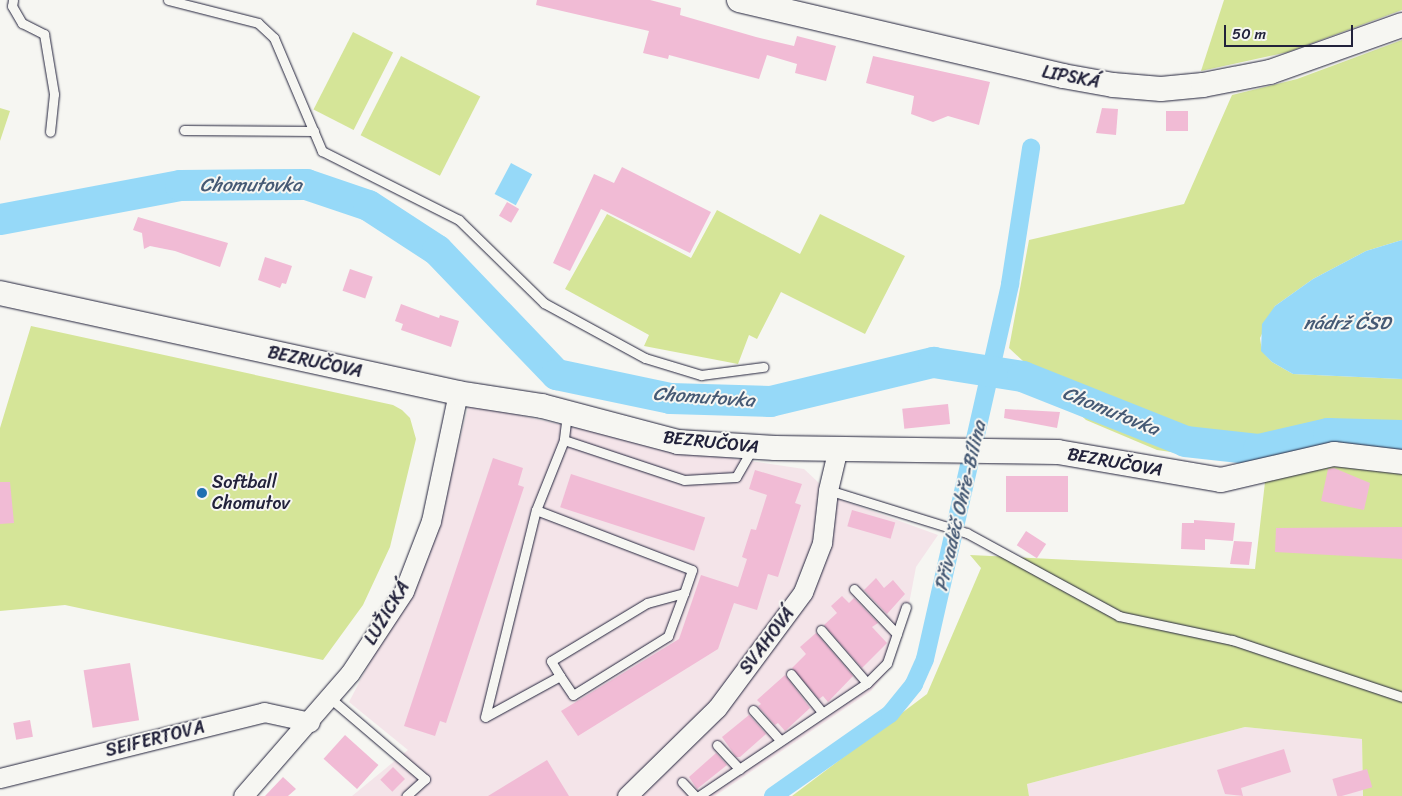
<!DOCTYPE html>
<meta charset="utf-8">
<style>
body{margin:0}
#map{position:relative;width:1402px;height:796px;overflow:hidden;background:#f6f6f2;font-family:Sriracha,sans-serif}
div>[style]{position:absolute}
.built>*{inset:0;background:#f4e4e9}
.green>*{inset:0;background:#d5e598;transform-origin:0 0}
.water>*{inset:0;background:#96d9f8;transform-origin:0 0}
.canal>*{height:18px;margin:-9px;padding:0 9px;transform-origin:9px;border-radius:9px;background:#96d9f8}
.river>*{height:31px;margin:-15.5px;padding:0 15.5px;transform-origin:15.5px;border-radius:15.5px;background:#96d9f8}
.building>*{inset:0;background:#f1bbd5;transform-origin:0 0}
.roads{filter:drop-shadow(0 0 1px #22223b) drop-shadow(0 0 1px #22223b)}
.service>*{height:9px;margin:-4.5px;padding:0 4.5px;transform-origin:4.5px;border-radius:4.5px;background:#f6f6f2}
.minor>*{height:19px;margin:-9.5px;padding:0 9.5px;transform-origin:9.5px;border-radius:9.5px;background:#f6f6f2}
.tertiary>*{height:24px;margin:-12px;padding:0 12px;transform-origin:12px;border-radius:12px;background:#f6f6f2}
.dots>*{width:14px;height:14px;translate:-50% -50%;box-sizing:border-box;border:2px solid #f6f6f2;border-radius:50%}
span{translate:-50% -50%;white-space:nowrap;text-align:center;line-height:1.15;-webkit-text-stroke:4px #f6f6f2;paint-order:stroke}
.street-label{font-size:18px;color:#22223b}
.poi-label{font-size:18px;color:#22223b}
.left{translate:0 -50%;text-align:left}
.water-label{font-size:19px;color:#455974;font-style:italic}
.scale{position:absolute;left:1224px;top:25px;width:129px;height:22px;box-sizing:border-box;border:2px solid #22223b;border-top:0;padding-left:6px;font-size:15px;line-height:18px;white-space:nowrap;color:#22223b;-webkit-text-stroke:4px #f6f6f2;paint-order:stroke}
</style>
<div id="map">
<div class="built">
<i style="clip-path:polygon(469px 404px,672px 449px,804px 469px,834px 497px,938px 535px,916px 567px,905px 625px,888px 670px,871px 691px,715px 796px,352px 796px,408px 750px,349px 702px,433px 540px)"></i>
<i style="clip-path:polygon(1245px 727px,1362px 739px,1363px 796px,1029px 796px,1027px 784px)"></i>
</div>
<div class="green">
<i style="clip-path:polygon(1224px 0,1402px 0,1402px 10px,1288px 52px,1201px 71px)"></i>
<i style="left:353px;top:32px;width:45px;height:87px;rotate:27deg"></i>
<i style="clip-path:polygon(1402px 40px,1402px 240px,1366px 251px,1313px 279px,1275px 306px,1260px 338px,1262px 351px,1272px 362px,1293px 374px,1402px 379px,1402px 427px,1226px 460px,1157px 450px,1086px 420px,1009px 348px,1029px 240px,1184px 204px,1232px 95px,1297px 79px)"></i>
<i style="left:401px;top:56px;width:89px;height:89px;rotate:27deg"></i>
<i style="clip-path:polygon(0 108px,10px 111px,0 141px)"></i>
<i style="clip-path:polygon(717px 210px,800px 254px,820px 214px,905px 256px,865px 334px,781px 292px,757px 339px,749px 335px,738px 364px,644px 346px,649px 335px,565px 289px,607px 214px,691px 258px)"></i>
<i style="clip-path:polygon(31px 326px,393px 405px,402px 410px,410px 418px,416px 439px,390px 547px,363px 605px,323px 660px,65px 605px,0 611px,0 428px)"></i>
<i style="clip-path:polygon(1334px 461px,1402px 471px,1402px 796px,1363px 796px,1362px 739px,1245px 727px,1027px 784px,1029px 796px,792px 796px,927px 694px,981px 568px,970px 555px,1255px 569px,1265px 482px)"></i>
</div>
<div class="water">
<i style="left:511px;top:163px;width:24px;height:35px;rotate:28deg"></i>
<i style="clip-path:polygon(1402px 240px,1402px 379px,1293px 374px,1272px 362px,1261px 351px,1262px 324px,1275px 306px,1313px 279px,1366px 251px)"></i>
</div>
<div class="canal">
<i style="left:773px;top:796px;width:143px;rotate:-35deg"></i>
<i style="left:890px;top:714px;width:38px;rotate:-51deg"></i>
<i style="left:914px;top:684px;width:27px;rotate:-66deg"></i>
<i style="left:925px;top:659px;width:385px;rotate:-77.2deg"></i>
<i style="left:1010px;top:284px;width:138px;rotate:-81.2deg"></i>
</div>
<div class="river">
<i style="left:0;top:219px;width:183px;rotate:-10.7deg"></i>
<i style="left:180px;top:185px;width:126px;rotate:-0.5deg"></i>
<i style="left:306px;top:184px;width:65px;rotate:18.7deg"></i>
<i style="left:368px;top:205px;width:82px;rotate:33.1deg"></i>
<i style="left:437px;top:250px;width:172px;rotate:46.2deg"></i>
<i style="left:556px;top:374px;width:116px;rotate:11.9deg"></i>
<i style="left:670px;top:398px;width:100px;rotate:1.7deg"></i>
<i style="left:770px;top:401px;width:168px;rotate:-13.5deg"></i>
<i style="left:933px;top:362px;width:90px;rotate:8.9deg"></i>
<i style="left:1022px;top:376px;width:175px;rotate:21.7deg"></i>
<i style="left:1185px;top:441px;width:73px;rotate:6.3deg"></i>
<i style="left:1258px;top:449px;width:72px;rotate:-12.9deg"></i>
<i style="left:1328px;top:433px;width:74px;rotate:1.5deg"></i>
</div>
<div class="building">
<i style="clip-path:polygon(537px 0,650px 0,681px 8px,680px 15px,756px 37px,794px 46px,797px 36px,836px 46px,826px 81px,795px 73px,797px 64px,767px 55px,759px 79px,669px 55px,668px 59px,643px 53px,649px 31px,536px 5px)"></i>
<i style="clip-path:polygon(873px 56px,990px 82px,979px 125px,948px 116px,933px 122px,911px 114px,914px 96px,866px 83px)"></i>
<i style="clip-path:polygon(1102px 108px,1118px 109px,1116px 135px,1096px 133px)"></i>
<i style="left:1166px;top:111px;width:22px;height:20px"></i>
<i style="clip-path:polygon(622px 167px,711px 212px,690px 253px,601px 209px,570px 271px,553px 263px,594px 174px,614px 183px)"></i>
<i style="left:507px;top:202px;width:14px;height:16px;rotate:30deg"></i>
<i style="clip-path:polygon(138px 217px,228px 243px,220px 267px,175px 251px,150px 246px,144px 249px,142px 233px,133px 230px)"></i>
<i style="clip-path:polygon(265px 257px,292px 266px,286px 284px,282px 283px,280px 288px,258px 280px)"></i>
<i style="left:350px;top:269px;width:24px;height:23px;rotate:19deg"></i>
<i style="clip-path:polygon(401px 304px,439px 318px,440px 315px,459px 321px,451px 347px,401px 330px,403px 324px,395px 321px)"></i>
<i style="left:948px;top:404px;width:20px;height:46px;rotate:84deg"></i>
<i style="clip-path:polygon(1005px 409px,1060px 412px,1057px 428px,1004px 418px)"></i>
<i style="clip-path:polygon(493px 458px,523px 468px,518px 485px,524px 487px,446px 723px,440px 721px,435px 736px,404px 726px)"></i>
<i style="clip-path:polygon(1334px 468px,1370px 483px,1364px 510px,1321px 501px,1328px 469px)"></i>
<i style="clip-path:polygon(755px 470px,802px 484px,795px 503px,801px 505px,778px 577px,768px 574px,757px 610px,734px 603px,718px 649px,578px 736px,561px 711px,679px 639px,701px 575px,738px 587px,747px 559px,742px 557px,751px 529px,756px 530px,767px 495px,749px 489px)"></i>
<i style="left:571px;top:474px;width:141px;height:35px;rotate:18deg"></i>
<i style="left:1006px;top:476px;width:62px;height:36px"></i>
<i style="clip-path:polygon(0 482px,10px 482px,14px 523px,0 524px)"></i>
<i style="left:852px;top:510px;width:45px;height:17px;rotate:16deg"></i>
<i style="clip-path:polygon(1194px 520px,1235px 523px,1233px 541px,1205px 539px,1205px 550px,1181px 549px,1182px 523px,1194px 523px)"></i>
<i style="clip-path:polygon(1402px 527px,1402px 559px,1275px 552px,1276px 528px)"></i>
<i style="left:1026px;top:531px;width:24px;height:17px;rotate:33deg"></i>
<i style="clip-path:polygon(1234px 541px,1252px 542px,1249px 565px,1230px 564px)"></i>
<i style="clip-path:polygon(876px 578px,884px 588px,893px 580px,905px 594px,887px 614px,864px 590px)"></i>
<i style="clip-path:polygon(842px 596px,849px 603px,854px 598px,878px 623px,872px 627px,887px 643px,862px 668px,824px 625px,837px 613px,831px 606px)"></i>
<i style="clip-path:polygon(816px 633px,853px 676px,828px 702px,823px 696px,819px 699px,792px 668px,806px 654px,800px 647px)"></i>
<i style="left:130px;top:663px;width:58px;height:47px;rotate:81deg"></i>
<i style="clip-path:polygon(785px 675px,810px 708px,785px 731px,778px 723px,775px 725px,758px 706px,761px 704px,757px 700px)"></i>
<i style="clip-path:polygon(749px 715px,766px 734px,740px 757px,736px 757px,722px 737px)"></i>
<i style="left:30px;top:720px;width:17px;height:17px;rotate:80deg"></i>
<i style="left:345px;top:735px;width:45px;height:32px;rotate:42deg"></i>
<i style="clip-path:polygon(1284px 749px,1291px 772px,1241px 788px,1243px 796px,1225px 794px,1217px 770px)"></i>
<i style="clip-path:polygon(716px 753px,727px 765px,697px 789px,689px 777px)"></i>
<i style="clip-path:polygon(547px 760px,569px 796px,488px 796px)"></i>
<i style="left:393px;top:767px;width:17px;height:18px;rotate:45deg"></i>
<i style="left:1367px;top:769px;width:19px;height:36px;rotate:74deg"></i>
<i style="clip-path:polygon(283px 777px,296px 789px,288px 796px,265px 796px)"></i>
</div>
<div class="roads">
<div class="service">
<i style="left:13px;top:0;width:6px;rotate:99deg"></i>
<i style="left:12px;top:6px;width:20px;rotate:60deg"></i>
<i style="left:22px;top:23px;width:25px;rotate:27deg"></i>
<i style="left:44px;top:34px;width:61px;rotate:80.5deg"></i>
<i style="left:54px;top:94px;width:38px;rotate:96deg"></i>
<i style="left:168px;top:0;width:93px;rotate:14.3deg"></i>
<i style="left:258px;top:23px;width:22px;rotate:43deg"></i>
<i style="left:274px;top:38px;width:123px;rotate:67deg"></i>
<i style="left:322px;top:151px;width:153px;rotate:26.7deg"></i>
<i style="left:459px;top:220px;width:119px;rotate:44.3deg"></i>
<i style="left:544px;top:303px;width:115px;rotate:28.6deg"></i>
<i style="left:645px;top:358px;width:59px;rotate:16.9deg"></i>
<i style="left:701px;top:375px;width:63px;rotate:-7.4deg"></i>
<i style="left:184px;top:130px;width:130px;rotate:0.4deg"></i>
<i style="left:567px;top:414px;width:26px;rotate:97deg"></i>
<i style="left:564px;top:440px;width:126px;rotate:18.4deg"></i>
<i style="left:684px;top:480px;width:52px;rotate:-3.3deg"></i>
<i style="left:736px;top:477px;width:32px;rotate:-60deg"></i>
<i style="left:828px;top:490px;width:145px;rotate:17.2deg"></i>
<i style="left:967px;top:533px;width:173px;rotate:28.6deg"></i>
<i style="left:1119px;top:616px;width:116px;rotate:12deg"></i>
<i style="left:1232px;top:640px;width:179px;rotate:18.5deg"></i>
<i style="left:536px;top:510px;width:167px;rotate:21deg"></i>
<i style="left:692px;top:570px;width:24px;rotate:109deg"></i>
<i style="left:684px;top:593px;width:38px;rotate:165deg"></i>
<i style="left:647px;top:603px;width:112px;rotate:148.9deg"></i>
<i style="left:551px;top:661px;width:17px;rotate:59deg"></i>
<i style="left:560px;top:676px;width:85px;rotate:151.3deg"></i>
<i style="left:485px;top:717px;width:213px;rotate:-76.2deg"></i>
<i style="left:536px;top:510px;width:75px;rotate:-68.2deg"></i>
<i style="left:854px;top:589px;width:62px;rotate:46.3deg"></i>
<i style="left:821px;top:630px;width:70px;rotate:49deg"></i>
<i style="left:791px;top:674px;width:49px;rotate:50.8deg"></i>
<i style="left:560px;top:676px;width:23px;rotate:56deg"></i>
<i style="left:573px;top:695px;width:112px;rotate:-31.8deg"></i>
<i style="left:668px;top:636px;width:46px;rotate:-69.6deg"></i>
<i style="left:330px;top:698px;width:125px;rotate:40.5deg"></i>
<i style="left:425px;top:779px;width:25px;rotate:138deg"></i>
<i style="left:753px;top:710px;width:40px;rotate:48deg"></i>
<i style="left:717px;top:745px;width:33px;rotate:47deg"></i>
<i style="left:682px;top:782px;width:19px;rotate:47deg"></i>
<i style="left:699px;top:796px;width:202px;rotate:-33.9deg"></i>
<i style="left:867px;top:683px;width:28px;rotate:-45deg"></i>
<i style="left:887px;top:663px;width:59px;rotate:-71.3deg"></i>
</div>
<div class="minor">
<i style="left:0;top:778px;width:272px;rotate:-14deg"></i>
<i style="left:264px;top:712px;width:47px;rotate:12.3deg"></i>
<i style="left:243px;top:796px;width:163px;rotate:-49deg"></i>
<i style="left:350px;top:673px;width:98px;rotate:-56.6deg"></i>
<i style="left:404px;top:591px;width:75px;rotate:-68.9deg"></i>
<i style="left:431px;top:521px;width:131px;rotate:-78.1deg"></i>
<i style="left:627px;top:796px;width:126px;rotate:-44.4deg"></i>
<i style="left:717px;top:708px;width:144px;rotate:-53.4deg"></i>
<i style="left:803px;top:592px;width:53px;rotate:-68.8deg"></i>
<i style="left:822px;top:543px;width:53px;rotate:-83.5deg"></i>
<i style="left:828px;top:490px;width:43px;rotate:-76.6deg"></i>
</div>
<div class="tertiary">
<i style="left:739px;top:0;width:333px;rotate:13.2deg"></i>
<i style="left:1063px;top:76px;width:51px;rotate:10.2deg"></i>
<i style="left:1113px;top:85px;width:48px;rotate:4.8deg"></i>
<i style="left:1161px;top:89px;width:42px;rotate:-5.4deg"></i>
<i style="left:1203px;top:85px;width:68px;rotate:-11deg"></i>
<i style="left:1270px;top:72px;width:140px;rotate:-19.6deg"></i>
<i style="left:0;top:293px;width:469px;rotate:12.3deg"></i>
<i style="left:458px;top:393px;width:85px;rotate:8.8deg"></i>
<i style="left:542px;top:406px;width:141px;rotate:14.8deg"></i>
<i style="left:678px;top:442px;width:97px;rotate:3.5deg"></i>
<i style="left:775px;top:448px;width:283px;rotate:0.8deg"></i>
<i style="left:1058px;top:452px;width:165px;rotate:9.7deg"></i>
<i style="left:1221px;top:480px;width:116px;rotate:-13deg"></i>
<i style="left:1334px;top:454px;width:68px;rotate:6.7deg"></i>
</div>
</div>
<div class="dots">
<i style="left:202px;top:493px;background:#1f6fb2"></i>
</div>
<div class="street-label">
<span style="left:1071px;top:77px;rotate:11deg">LIPSKÁ</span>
<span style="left:315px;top:362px;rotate:12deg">BEZRUČOVA</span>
<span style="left:711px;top:442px;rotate:6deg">BEZRUČOVA</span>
<span style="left:1115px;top:462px;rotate:10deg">BEZRUČOVA</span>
<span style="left:387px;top:613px;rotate:-59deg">LUŽICKÁ</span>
<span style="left:767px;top:641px;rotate:-53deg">SVAHOVÁ</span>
<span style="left:155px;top:739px;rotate:-14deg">SEIFERTOVA</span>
</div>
<div class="poi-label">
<span class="left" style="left:212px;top:493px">Softball<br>Chomutov</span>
</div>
<div class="water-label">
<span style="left:251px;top:185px">Chomutovka</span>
<span style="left:1347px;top:323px">nádrž ČSD</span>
<span style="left:704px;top:397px;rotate:4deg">Chomutovka</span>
<span style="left:1111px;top:411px;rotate:22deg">Chomutovka</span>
<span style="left:960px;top:506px;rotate:-77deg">Přivaděč Ohře-Bílina</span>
</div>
<div class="scale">50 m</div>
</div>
